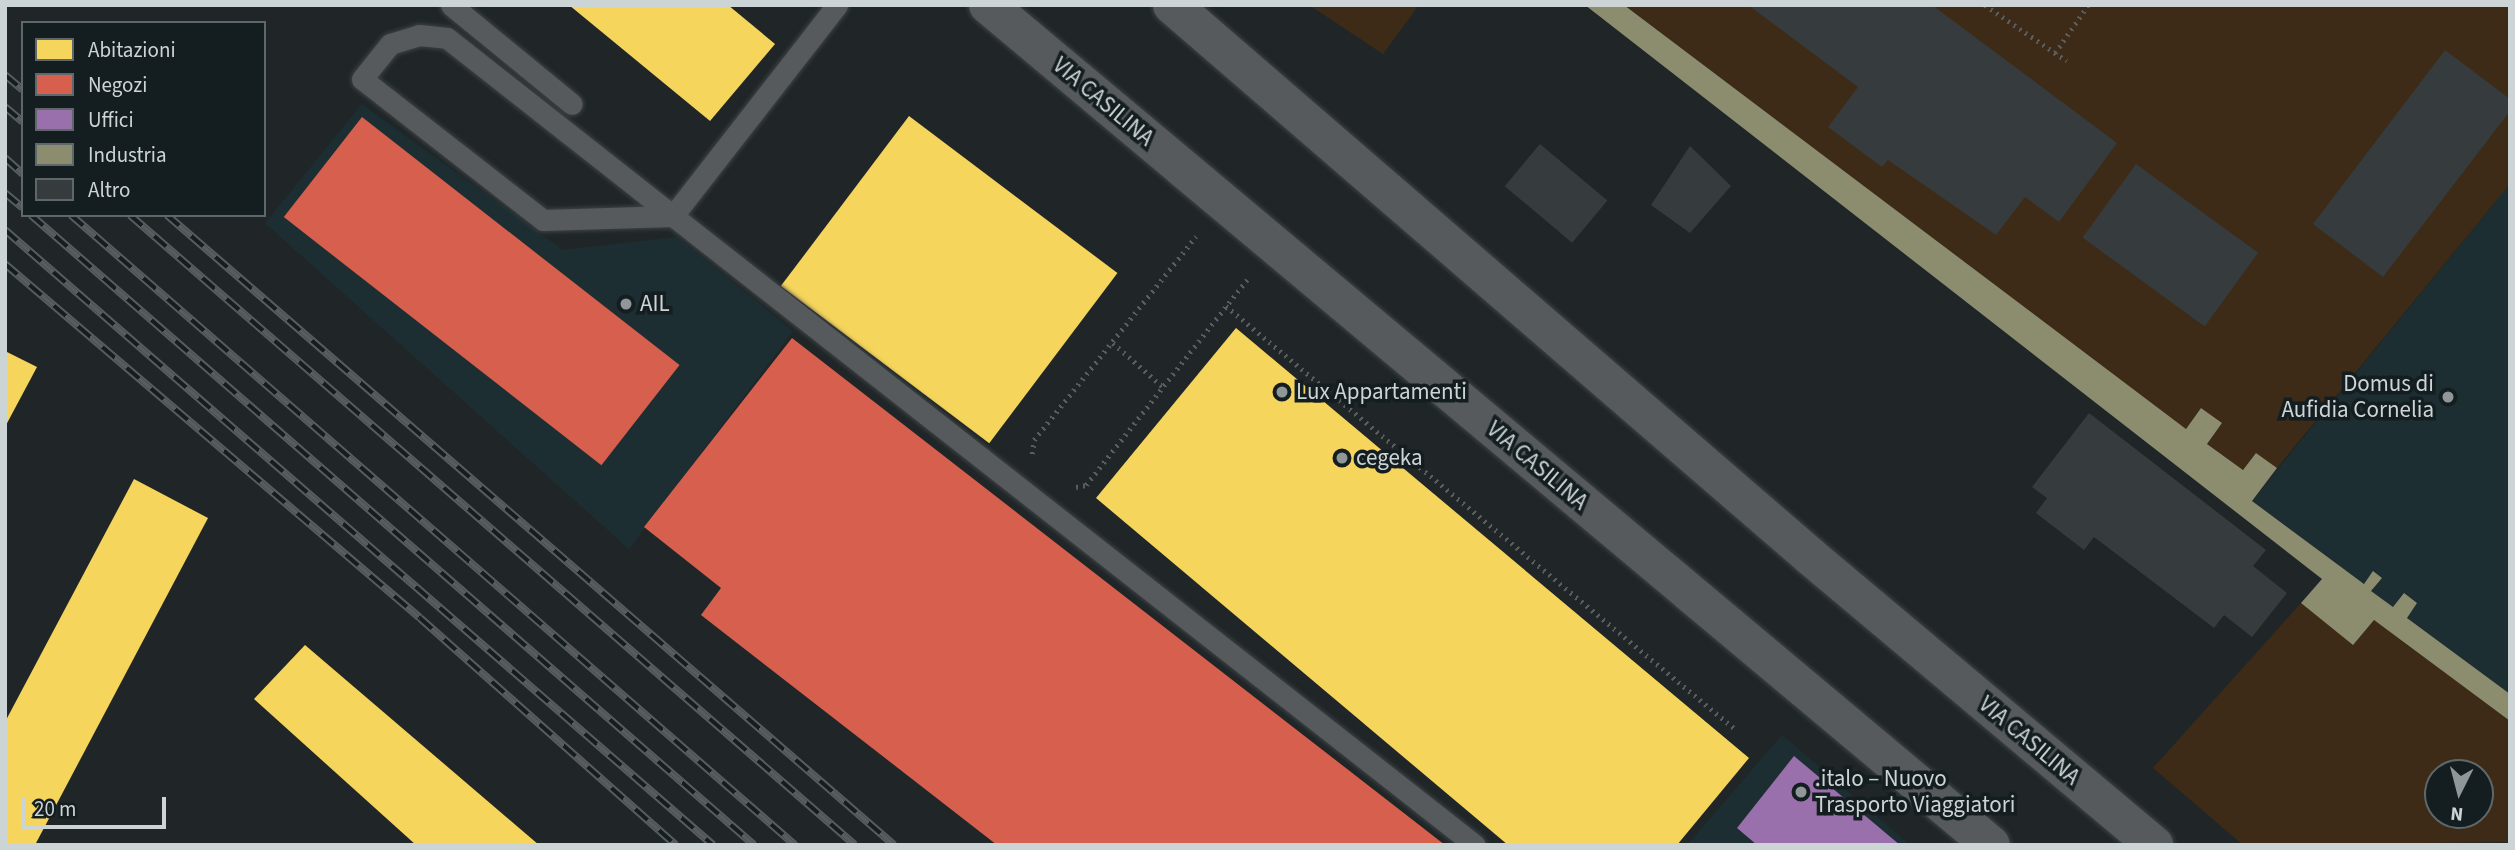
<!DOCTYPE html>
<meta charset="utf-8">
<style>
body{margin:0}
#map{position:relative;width:2515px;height:850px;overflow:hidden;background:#202628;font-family:"Source Sans 3",sans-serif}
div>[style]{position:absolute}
.built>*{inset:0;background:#1d2e32}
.green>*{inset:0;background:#3d2a17}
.homes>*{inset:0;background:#f6d55c;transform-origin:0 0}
.shops>*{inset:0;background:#d6604d;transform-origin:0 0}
.offices>*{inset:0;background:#9970ab}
.industry>*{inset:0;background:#8c8c6e}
.building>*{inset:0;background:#363b3d;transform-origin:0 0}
.path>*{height:4.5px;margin-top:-2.25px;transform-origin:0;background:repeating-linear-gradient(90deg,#595d5e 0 2px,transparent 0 7px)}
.roads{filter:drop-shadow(0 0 2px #3d4243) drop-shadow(0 0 2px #3d4243)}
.service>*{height:21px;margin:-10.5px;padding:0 10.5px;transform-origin:10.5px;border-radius:10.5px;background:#565a5c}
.secondary>*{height:38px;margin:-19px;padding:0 19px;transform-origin:19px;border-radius:19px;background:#565a5c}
.rail>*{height:8px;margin-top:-4px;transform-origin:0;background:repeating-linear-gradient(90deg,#141e21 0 16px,#585c5e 0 32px);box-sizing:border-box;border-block:2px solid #585c5e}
.dots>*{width:19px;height:19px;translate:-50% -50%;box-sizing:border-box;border:4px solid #141e21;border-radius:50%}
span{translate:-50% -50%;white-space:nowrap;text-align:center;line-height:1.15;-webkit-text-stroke:7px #141e21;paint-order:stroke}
.street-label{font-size:23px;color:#cdd4d6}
.poi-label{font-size:23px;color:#cdd4d6}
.left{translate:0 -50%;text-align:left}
.right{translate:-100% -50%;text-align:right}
.frame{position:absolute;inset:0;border:7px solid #cdd4d6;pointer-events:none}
.legend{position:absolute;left:21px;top:21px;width:245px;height:196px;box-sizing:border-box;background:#141e21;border:2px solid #5e6769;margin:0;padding:9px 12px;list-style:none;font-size:21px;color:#cdd4d6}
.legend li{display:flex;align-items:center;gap:14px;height:35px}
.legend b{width:35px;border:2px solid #5e6769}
.north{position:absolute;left:2424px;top:759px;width:70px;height:70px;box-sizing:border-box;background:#141e21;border:2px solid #5e6769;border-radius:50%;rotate:186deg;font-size:19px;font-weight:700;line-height:28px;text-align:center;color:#cdd4d6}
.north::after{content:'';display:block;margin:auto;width:24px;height:32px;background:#909799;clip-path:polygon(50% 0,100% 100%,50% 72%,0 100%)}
.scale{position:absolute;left:21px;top:797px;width:145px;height:32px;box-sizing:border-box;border:4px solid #cdd4d6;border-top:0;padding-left:9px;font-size:21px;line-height:24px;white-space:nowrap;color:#cdd4d6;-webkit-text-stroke:5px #141e21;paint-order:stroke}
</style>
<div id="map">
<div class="built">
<i style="clip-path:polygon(362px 104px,563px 250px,677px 237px,793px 331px,629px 549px,265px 223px)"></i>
<i style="clip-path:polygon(2510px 184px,2510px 694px,2407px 618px,2417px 603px,2404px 593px,2393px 607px,2371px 591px,2382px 578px,2374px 571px,2364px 584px,2252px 501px)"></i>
<i style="clip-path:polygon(1782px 735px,1910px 845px,1687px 845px)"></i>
</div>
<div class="green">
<i style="clip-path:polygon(1309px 5px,1419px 5px,1383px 54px)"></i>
<i style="clip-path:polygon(1624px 5px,2510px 5px,2510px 184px,2277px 468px,2256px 453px,2243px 470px,2207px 444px,2222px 423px,2201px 408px,2186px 429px)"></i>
<i style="clip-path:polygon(evenodd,2301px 603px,2353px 644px,2374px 620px,2510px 721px,2510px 842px,2243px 845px,2153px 768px,2301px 603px,2438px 773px,2480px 773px,2480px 815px,2438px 815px,2438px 773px)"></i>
</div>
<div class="homes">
<i style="clip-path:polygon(569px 5px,728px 5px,775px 44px,710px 121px)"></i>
<i style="left:909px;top:116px;width:261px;height:213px;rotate:37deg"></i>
<i style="clip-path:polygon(1236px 328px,1749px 758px,1677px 845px,1508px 845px,1096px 498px)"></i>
<i style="clip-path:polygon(5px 351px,37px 367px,5px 427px)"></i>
<i style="clip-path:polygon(134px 479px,208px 518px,35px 845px,5px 845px,5px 722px)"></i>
<i style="clip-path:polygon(305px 645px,539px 845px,416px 845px,254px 699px)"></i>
</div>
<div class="shops">
<i style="left:362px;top:117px;width:403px;height:127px;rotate:38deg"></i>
<i style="clip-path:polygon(792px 338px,1445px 845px,997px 845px,701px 615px,721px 588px,644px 527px)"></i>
</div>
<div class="offices">
<i style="clip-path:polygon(1794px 756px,1900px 845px,1757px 845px,1737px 828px)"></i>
</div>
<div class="industry">
<i style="clip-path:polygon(1585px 5px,1624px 5px,2186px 429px,2201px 408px,2222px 423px,2207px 444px,2243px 470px,2256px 453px,2277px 468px,2252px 501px,2364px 584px,2373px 571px,2382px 578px,2371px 591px,2393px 607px,2404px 593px,2417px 603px,2407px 618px,2510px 694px,2510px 721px,2374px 620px,2353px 645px,2301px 603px,2322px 579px)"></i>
</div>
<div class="building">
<i style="clip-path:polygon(1748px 5px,1932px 5px,2117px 143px,2059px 222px,2025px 197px,1996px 235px,1888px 160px,1882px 167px,1828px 127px,1858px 87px)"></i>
<i style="clip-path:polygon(2445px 50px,2510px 99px,2510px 111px,2383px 277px,2313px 224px)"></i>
<i style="left:1540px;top:144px;width:88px;height:55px;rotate:40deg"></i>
<i style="clip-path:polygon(1690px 146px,1731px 186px,1690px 233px,1651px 205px)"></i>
<i style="left:2136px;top:164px;width:151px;height:91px;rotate:36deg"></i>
<i style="clip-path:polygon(2089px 413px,2266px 550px,2253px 566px,2287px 593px,2252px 637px,2224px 615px,2214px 628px,2094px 537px,2084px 550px,2036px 513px,2047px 498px,2032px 487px)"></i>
</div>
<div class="path">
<i style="left:1985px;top:5px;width:99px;rotate:34.3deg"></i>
<i style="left:2055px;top:53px;width:58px;rotate:-55.5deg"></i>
<i style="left:1226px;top:306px;width:660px;rotate:39.72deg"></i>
<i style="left:1113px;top:343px;width:67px;rotate:41.3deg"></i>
<i style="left:1032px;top:454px;width:14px;rotate:-82deg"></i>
<i style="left:1034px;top:440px;width:260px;rotate:-51.5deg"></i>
<i style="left:1076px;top:487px;width:10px;rotate:-11deg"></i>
<i style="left:1086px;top:485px;width:261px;rotate:-51.9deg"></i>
</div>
<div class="roads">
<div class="service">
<i style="left:451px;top:5px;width:156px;rotate:39.3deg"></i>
<i style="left:837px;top:5px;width:267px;rotate:127.9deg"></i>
<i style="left:673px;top:216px;width:1019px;rotate:38.11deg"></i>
<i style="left:419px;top:35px;width:28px;rotate:6deg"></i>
<i style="left:447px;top:38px;width:288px;rotate:38.2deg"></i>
<i style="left:673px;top:216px;width:130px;rotate:178.2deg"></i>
<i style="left:543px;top:220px;width:229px;rotate:-142.1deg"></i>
<i style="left:362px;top:79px;width:45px;rotate:-51.3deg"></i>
<i style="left:390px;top:44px;width:30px;rotate:-17deg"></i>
</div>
<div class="secondary">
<i style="left:988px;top:5px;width:1308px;rotate:39.95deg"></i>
<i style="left:1172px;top:5px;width:844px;rotate:40.82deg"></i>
<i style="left:1811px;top:557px;width:448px;rotate:40deg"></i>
</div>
</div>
<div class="rail">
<i style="left:5px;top:75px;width:23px;rotate:40deg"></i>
<i style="left:5px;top:107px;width:23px;rotate:40deg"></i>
<i style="left:5px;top:158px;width:24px;rotate:42deg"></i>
<i style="left:5px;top:193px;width:23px;rotate:40deg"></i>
<i style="left:31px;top:215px;width:959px;rotate:41.07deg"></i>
<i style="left:71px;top:215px;width:960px;rotate:41.03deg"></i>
<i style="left:130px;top:215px;width:960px;rotate:40.99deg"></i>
<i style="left:167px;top:215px;width:962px;rotate:40.91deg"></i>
<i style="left:5px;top:230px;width:938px;rotate:40.98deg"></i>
<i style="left:5px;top:264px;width:545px;rotate:40.46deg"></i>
<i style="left:420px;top:618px;width:342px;rotate:41.6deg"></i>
</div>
<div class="dots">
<i style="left:626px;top:304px;background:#909799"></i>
<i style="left:1282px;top:392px;background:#909799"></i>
<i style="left:2448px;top:397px;background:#909799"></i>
<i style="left:1342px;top:458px;background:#909799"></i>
<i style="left:1801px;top:792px;background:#909799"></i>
</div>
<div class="street-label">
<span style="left:1103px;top:102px;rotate:40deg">VIA CASILINA</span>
<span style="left:1537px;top:466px;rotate:40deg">VIA CASILINA</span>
<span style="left:2029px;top:741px;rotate:40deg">VIA CASILINA</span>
</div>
<div class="poi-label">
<span class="left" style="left:640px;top:304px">AIL</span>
<span class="right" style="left:2434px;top:397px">Domus di<br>Aufidia Cornelia</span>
<span class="left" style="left:1296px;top:392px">Lux Appartamenti</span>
<span class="left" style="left:1356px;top:458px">cegeka</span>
<span class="left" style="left:1815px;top:792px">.italo – Nuovo<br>Trasporto Viaggiatori</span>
</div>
<div class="frame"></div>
<ul class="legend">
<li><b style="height:19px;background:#f6d55c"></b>Abitazioni</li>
<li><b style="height:19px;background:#d6604d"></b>Negozi</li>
<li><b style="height:19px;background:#9970ab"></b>Uffici</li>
<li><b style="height:19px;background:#8c8c6e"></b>Industria</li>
<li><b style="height:19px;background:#363b3d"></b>Altro</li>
</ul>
<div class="north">N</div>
<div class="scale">20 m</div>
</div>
